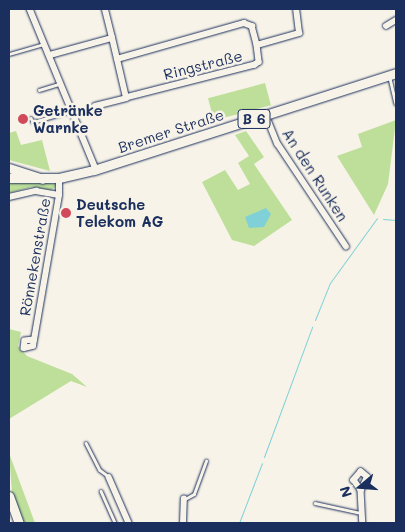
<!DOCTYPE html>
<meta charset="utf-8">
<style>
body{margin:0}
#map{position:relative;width:405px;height:532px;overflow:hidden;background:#f7f3e8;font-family:Mali,sans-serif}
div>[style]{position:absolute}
.green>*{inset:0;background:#bddf99;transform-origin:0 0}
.water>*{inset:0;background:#80d1d7}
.stream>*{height:1px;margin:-0.5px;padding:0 0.5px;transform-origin:0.5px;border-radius:0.5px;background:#80d1d7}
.roads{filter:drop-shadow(0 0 1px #1b2f5e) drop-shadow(0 0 1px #1b2f5e)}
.service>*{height:2.5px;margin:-1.25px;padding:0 1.25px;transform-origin:1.25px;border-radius:1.25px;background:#f7f3e8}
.minor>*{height:5.5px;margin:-2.75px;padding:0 2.75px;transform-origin:2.75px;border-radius:2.75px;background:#f7f3e8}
.primary>*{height:9px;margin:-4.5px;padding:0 4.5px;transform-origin:4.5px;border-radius:4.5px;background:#f7f3e8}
.trunk>*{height:9px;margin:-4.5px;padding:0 4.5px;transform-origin:4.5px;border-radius:4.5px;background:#f7f3e8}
.dots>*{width:14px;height:14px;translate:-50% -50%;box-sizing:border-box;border:2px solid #f7f3e8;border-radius:50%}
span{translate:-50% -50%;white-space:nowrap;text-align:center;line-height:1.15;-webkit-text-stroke:5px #f7f3e8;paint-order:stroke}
.shield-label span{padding:1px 4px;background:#f7f3e8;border:1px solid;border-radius:4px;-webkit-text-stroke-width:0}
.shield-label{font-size:14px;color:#1b2f5e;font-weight:700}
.street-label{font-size:15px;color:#1b2f5e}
.poi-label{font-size:15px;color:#1b2f5e;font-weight:700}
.left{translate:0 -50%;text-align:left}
.frame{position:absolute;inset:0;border:10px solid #1b2f5e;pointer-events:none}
.north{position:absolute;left:335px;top:462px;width:50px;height:50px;-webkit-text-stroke:4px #f7f3e8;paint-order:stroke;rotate:252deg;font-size:14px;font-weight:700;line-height:20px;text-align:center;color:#1b2f5e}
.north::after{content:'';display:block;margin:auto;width:18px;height:22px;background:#1b2f5e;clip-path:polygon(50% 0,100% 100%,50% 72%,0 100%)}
</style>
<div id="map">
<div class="green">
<i style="left:265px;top:83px;width:23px;height:59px;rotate:75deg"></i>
<i style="clip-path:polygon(396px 120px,388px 184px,374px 215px,337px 156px,362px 147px,358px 134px)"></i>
<i style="clip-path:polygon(16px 131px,21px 145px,42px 140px,50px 171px,9px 160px,9px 133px)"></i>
<i style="clip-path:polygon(246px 131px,264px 157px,254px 164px,292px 220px,254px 246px,232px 240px,202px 182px,225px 170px,238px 190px,250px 184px,238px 163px,249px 156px,235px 135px)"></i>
<i style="clip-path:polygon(9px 182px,50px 183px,57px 185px,51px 191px,32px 187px,9px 193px)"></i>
<i style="clip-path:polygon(9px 329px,21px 332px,18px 346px,27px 356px,72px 374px,87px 387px,71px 381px,9px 419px)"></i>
<i style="clip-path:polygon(9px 453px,35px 523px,24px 523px,12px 493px)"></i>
</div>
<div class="water">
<i style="clip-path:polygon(266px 208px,271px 214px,264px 227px,249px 228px,245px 217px)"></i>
</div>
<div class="stream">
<i style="left:383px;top:219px;width:13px;rotate:4deg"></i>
<i style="left:315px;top:320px;width:40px;rotate:-68deg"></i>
<i style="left:330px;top:283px;width:80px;rotate:-54.1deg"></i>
<i style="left:264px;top:457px;width:139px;rotate:-69.7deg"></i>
<i style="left:239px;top:523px;width:64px;rotate:-69deg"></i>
</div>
<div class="roads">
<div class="service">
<i style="left:9px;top:54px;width:35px;rotate:-16deg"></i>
<i style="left:390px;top:78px;width:26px;rotate:77deg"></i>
<i style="left:39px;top:90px;width:21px;rotate:-17deg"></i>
<i style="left:31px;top:118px;width:4px;rotate:63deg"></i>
<i style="left:33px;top:122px;width:40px;rotate:-16deg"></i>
<i style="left:86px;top:443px;width:30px;rotate:63deg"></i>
<i style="left:100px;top:470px;width:10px;rotate:37deg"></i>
<i style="left:101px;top:491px;width:35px;rotate:66deg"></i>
<i style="left:185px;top:499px;width:10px;rotate:-29deg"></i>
<i style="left:194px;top:494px;width:35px;rotate:-70deg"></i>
<i style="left:315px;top:503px;width:47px;rotate:12.3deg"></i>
</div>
<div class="minor">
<i style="left:30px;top:9px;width:173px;rotate:67.6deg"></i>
<i style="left:386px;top:26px;width:12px;rotate:-31deg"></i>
<i style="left:257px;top:45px;width:44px;rotate:-15.9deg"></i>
<i style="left:299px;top:33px;width:24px;rotate:-97deg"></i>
<i style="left:50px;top:55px;width:64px;rotate:-15.3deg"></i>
<i style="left:112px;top:38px;width:30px;rotate:-104deg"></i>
<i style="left:117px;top:59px;width:132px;rotate:-15.8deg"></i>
<i style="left:244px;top:23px;width:9px;rotate:21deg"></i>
<i style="left:252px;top:26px;width:20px;rotate:75deg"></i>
<i style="left:257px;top:45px;width:17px;rotate:83deg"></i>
<i style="left:259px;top:62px;width:5px;rotate:143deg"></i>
<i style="left:255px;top:65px;width:133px;rotate:165.7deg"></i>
<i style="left:95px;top:106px;width:32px;rotate:-14deg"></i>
<i style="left:126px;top:98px;width:62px;rotate:-103.1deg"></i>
<i style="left:266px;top:115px;width:31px;rotate:68deg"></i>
<i style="left:278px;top:144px;width:123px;rotate:56.3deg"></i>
<i style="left:9px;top:197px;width:28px;rotate:-13deg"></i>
<i style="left:36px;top:191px;width:23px;rotate:10deg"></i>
<i style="left:34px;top:340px;width:9px;rotate:174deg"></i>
<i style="left:25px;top:341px;width:7px;rotate:98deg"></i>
<i style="left:24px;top:348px;width:9px;rotate:-13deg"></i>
<i style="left:33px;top:346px;width:6px;rotate:-81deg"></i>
<i style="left:34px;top:340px;width:147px;rotate:-80.2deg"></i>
<i style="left:59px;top:195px;width:17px;rotate:-90deg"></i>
<i style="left:109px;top:477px;width:50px;rotate:66.5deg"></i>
<i style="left:361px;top:490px;width:14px;rotate:-65deg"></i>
<i style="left:367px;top:477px;width:8px;rotate:-140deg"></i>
<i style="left:361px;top:472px;width:11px;rotate:131deg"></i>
<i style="left:354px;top:480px;width:12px;rotate:55deg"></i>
<i style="left:361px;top:490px;width:33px;rotate:87deg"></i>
<i style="left:183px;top:523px;width:24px;rotate:-88deg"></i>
</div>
<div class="primary">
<i style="left:9px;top:178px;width:50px"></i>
<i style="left:59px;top:178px;width:36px;rotate:-13deg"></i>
<i style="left:94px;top:170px;width:317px;rotate:-17.8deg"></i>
<i style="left:9px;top:496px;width:29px;rotate:70deg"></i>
</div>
<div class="trunk">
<i style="left:9px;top:168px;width:35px;rotate:18deg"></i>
</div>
</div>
<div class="dots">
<i style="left:23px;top:119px;background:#d1495b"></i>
<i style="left:66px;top:213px;background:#d1495b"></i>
</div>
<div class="shield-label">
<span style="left:254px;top:119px">B 6</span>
</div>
<div class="street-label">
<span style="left:203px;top:65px;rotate:-14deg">Ringstraße</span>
<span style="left:171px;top:131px;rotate:-18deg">Bremer Straße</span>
<span style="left:315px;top:175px;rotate:57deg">An den Runken</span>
<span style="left:35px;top:257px;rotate:-80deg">Rönnekenstraße</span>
</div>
<div class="poi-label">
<span class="left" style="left:33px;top:119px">Getränke<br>Warnke</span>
<span class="left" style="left:76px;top:213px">Deutsche<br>Telekom AG</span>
</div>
<div class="frame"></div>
<div class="north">N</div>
</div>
